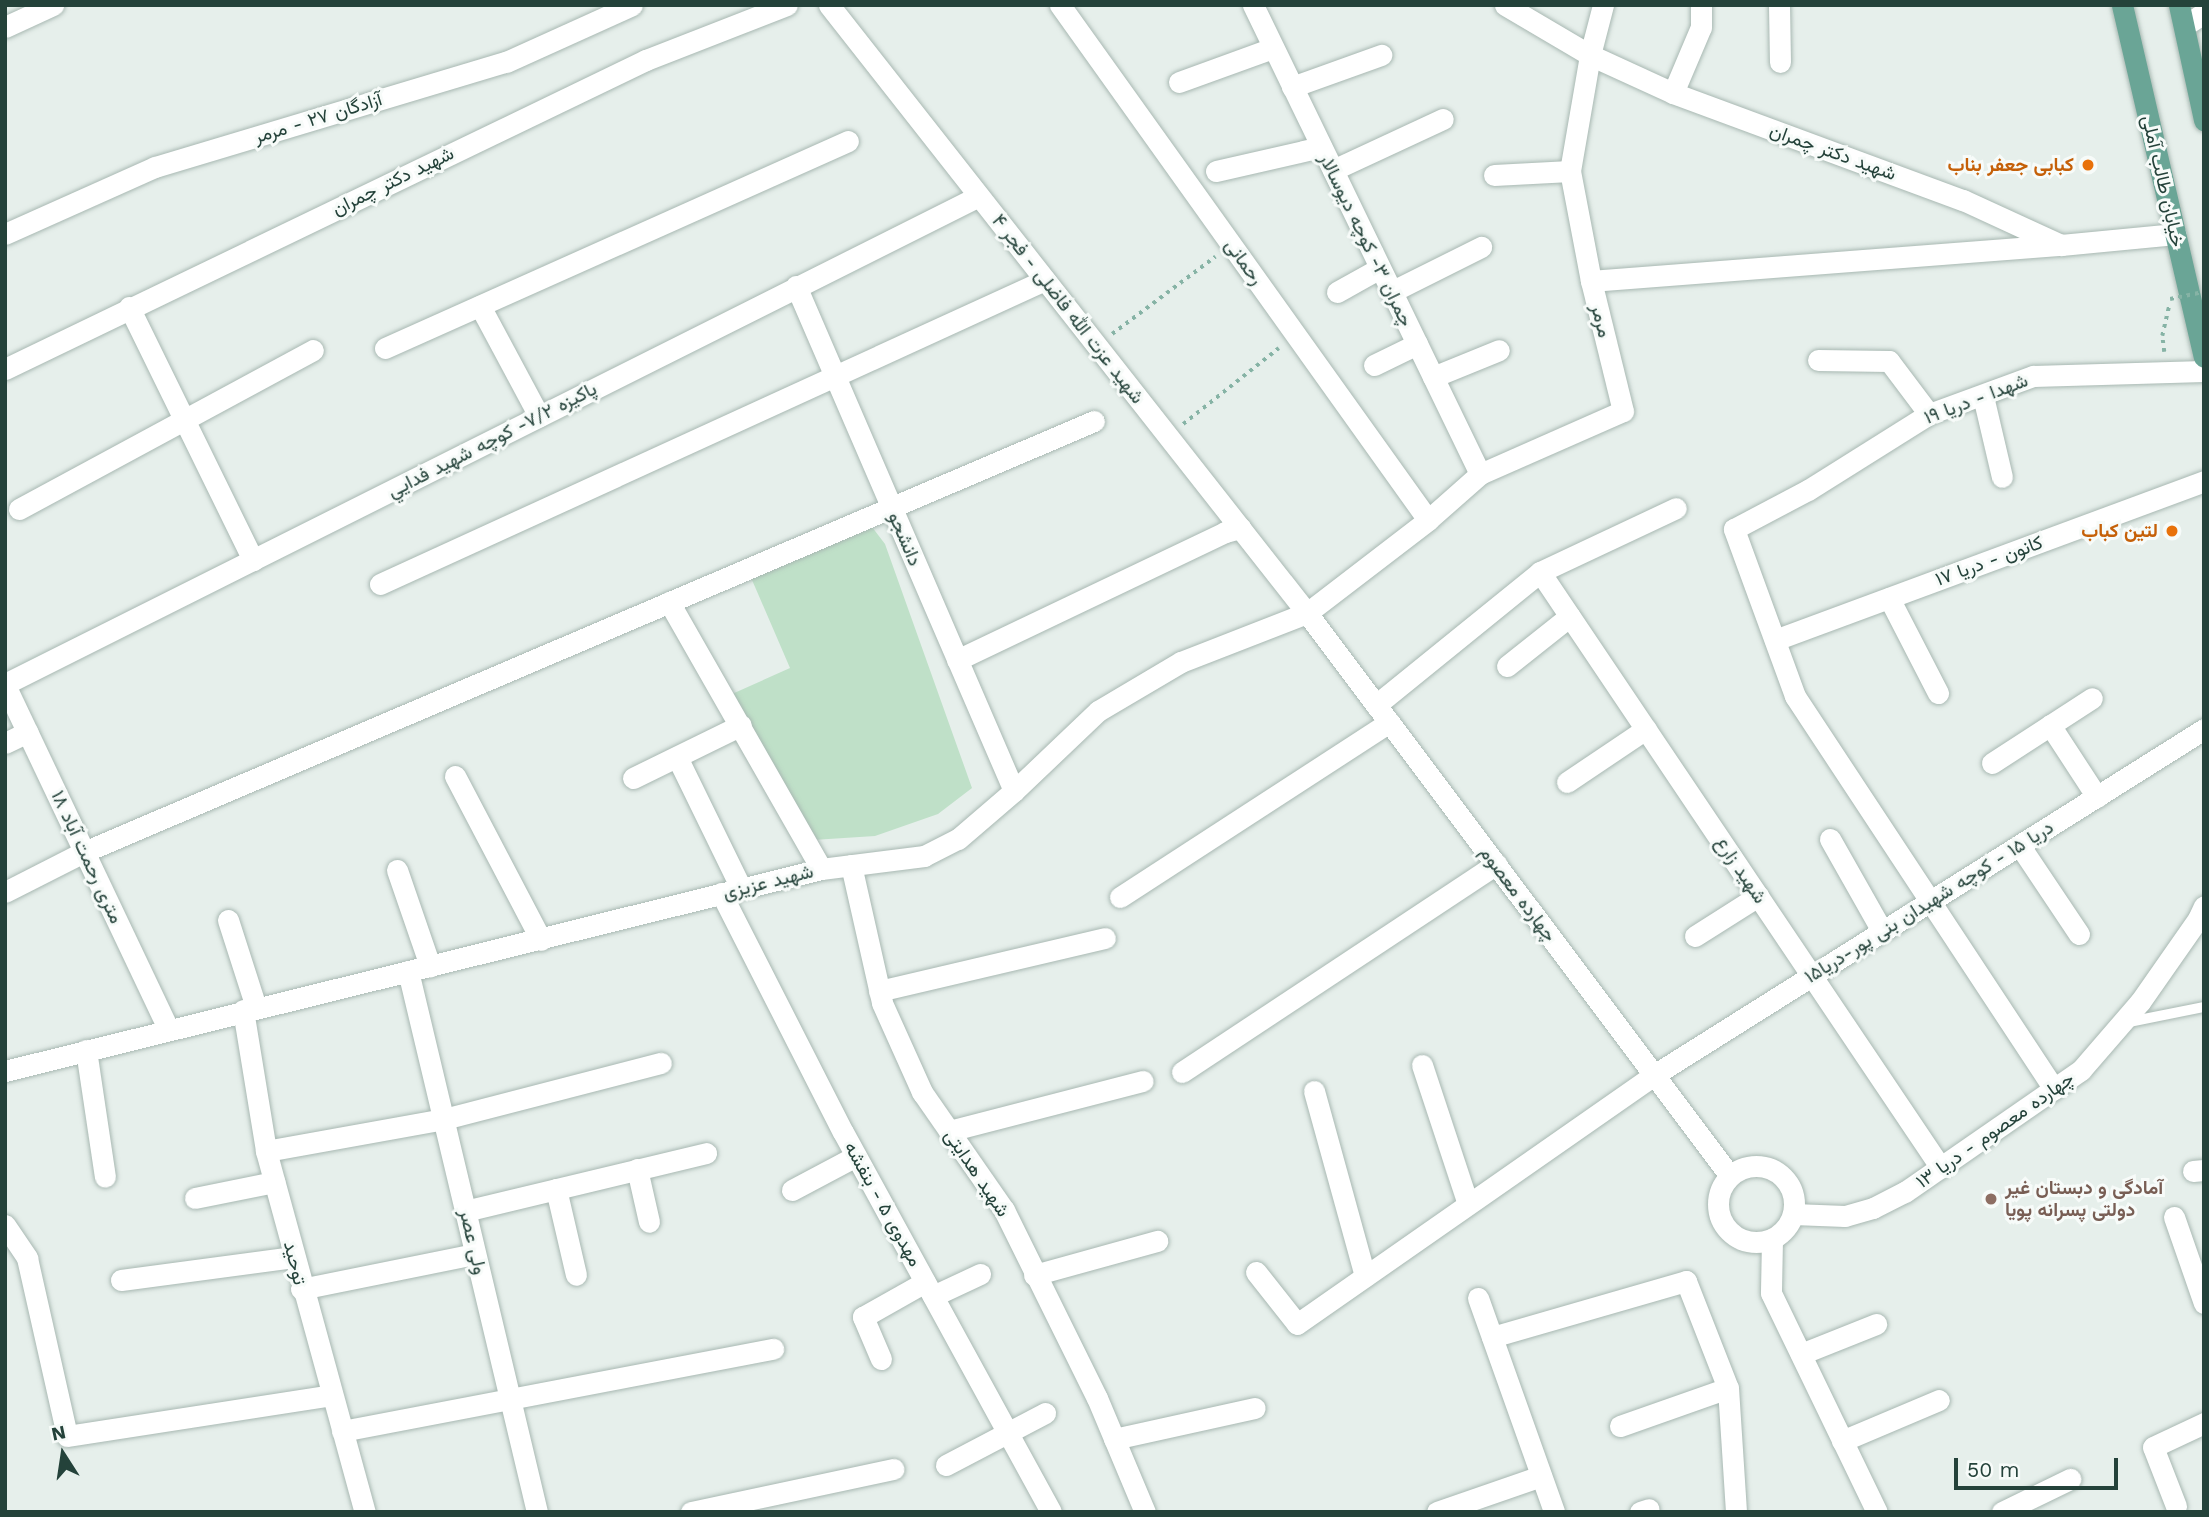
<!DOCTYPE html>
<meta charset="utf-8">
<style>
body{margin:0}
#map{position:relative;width:2209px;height:1517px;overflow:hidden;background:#e6efeb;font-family:"Work Sans",Vazirmatn,sans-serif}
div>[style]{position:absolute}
.green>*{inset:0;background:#bfe0c8}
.path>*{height:3.5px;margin-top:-1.75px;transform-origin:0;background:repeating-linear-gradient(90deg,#86b3a5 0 3.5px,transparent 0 8.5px)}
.roads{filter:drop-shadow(0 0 2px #a8b8b2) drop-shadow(0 0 2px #a8b8b2)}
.service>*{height:10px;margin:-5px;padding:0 5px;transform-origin:5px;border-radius:5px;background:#fff}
.minor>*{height:21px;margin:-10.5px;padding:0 10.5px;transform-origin:10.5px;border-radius:10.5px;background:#fff}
.tertiary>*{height:21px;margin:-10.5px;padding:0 10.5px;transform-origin:10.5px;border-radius:10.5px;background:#fff}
.tertiary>.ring{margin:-10.5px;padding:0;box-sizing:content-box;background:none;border:21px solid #fff;border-radius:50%}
.primary>*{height:21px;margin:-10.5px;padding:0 10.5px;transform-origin:10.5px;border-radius:10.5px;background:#6aa596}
.path-bridge>*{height:3.5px;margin-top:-1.75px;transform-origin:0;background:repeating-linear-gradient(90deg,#86b3a5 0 3.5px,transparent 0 8.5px)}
.dots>*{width:19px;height:19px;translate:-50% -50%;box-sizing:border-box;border:4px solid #f7fbf9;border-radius:50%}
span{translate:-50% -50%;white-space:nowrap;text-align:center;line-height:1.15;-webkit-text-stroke:6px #f7fbf9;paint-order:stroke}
.street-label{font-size:19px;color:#24423a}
.food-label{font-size:19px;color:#c56008;font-weight:700}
.right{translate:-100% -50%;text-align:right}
.education-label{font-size:19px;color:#785e54;font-weight:700}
.left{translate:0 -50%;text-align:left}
.frame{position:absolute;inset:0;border:7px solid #24423a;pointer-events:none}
.north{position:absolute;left:28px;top:1419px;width:70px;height:70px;-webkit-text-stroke:5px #f7fbf9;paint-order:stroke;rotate:348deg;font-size:19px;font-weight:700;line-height:28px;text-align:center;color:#24423a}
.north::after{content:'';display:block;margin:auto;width:24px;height:32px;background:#24423a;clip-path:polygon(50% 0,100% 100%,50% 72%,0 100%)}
.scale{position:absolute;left:1954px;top:1458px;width:164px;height:32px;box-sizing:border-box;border:4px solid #24423a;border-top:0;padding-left:9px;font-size:21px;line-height:24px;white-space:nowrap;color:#24423a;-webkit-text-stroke:5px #f7fbf9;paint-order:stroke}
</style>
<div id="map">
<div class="green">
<i style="clip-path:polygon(872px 527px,885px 544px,972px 788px,938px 814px,875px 836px,813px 840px,732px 694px,790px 668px,749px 573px)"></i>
</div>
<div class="path">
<i style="left:1112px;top:334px;width:129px;rotate:-36.8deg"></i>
<i style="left:2164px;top:352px;width:16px;rotate:-97deg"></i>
<i style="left:2162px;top:336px;width:32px;rotate:-77deg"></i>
<i style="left:1183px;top:424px;width:122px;rotate:-38.4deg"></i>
</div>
<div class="roads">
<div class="service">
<i style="left:2124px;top:1023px;width:82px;rotate:-11.3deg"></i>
</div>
<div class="minor">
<i style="left:829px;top:5px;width:773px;rotate:51.83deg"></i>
<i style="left:1307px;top:613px;width:153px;rotate:-37.5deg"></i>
<i style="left:1428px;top:520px;width:69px;rotate:-41.5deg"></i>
<i style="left:1480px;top:474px;width:156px;rotate:-23.8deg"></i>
<i style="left:1623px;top:411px;width:134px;rotate:-103.8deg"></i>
<i style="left:1591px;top:281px;width:471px;rotate:-4.4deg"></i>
<i style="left:1060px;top:5px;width:633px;rotate:54.45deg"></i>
<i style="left:1253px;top:5px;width:521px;rotate:64.17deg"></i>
<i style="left:1779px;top:5px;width:57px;rotate:89deg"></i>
<i style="left:5px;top:27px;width:53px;rotate:-24.6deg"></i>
<i style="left:1179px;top:82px;width:100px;rotate:-19.9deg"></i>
<i style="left:1292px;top:87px;width:95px;rotate:-19.8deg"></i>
<i style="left:1673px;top:93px;width:72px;rotate:-67deg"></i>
<i style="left:1701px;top:27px;width:22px;rotate:-90deg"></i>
<i style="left:1333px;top:170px;width:121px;rotate:-24.9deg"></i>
<i style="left:1216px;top:171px;width:108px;rotate:-12.9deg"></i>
<i style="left:1494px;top:175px;width:76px;rotate:-3deg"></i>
<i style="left:5px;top:234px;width:164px;rotate:-24.1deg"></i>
<i style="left:155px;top:167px;width:366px;rotate:-16.7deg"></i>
<i style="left:506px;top:62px;width:138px;rotate:-24.3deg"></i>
<i style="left:1591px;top:281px;width:112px;rotate:-100.8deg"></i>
<i style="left:1570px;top:171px;width:118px;rotate:-80.2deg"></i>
<i style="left:1590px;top:55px;width:52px;rotate:-75.4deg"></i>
<i style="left:796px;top:286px;width:550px;rotate:66.65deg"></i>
<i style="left:1337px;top:292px;width:49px;rotate:-29.2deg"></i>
<i style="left:1391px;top:292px;width:101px;rotate:-26.6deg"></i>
<i style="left:480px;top:306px;width:125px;rotate:61.8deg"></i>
<i style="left:129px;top:307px;width:282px;rotate:63.9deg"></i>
<i style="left:385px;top:348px;width:507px;rotate:-24.09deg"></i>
<i style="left:1818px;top:360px;width:71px;rotate:0.8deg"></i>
<i style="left:1889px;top:361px;width:66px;rotate:53deg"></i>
<i style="left:1374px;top:365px;width:48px;rotate:-26deg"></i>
<i style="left:1433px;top:377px;width:71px;rotate:-22.2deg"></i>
<i style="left:1983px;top:396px;width:83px;rotate:76.8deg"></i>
<i style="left:19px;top:509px;width:334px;rotate:-28.4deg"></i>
<i style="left:1540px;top:572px;width:718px;rotate:56.07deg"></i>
<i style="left:380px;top:584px;width:731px;rotate:-24.57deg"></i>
<i style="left:1889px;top:598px;width:107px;rotate:62.7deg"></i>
<i style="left:669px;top:602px;width:307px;rotate:60.3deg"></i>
<i style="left:1775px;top:640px;width:458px;rotate:-20.3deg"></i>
<i style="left:957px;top:660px;width:297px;rotate:-25.5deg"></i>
<i style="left:1225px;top:532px;width:16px;rotate:-15deg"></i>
<i style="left:1507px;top:666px;width:80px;rotate:-38.4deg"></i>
<i style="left:5px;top:684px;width:1089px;rotate:-26.61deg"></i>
<i style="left:1376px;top:705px;width:211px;rotate:-39deg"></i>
<i style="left:1540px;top:572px;width:150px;rotate:-25.2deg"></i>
<i style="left:2050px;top:725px;width:86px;rotate:56.9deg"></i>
<i style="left:5px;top:743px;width:25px;rotate:-26deg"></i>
<i style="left:677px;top:757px;width:146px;rotate:64deg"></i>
<i style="left:1992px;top:763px;width:119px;rotate:-33deg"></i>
<i style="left:455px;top:776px;width:185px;rotate:62.3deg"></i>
<i style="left:633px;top:778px;width:120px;rotate:-26.1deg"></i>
<i style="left:1567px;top:782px;width:95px;rotate:-33.9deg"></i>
<i style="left:1830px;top:839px;width:106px;rotate:60.5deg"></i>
<i style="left:2020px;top:846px;width:106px;rotate:56.2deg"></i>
<i style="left:851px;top:865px;width:141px;rotate:77.3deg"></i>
<i style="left:882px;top:1003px;width:98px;rotate:65.8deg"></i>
<i style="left:922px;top:1092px;width:144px;rotate:55.2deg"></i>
<i style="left:1004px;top:1210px;width:210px;rotate:63.7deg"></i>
<i style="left:1097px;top:1398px;width:124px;rotate:67.2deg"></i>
<i style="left:397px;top:870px;width:102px;rotate:71deg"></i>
<i style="left:5px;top:892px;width:89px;rotate:-26.9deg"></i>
<i style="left:84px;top:852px;width:1098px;rotate:-23.11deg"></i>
<i style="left:721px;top:893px;width:268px;rotate:63deg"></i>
<i style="left:843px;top:1132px;width:433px;rotate:61.3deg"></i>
<i style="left:1120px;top:897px;width:321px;rotate:-33deg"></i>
<i style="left:228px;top:920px;width:91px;rotate:72.2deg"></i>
<i style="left:1695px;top:936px;width:75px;rotate:-32.4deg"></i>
<i style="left:408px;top:971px;width:556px;rotate:76.59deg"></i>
<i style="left:879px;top:991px;width:232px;rotate:-13.2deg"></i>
<i style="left:243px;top:1010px;width:143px;rotate:80.7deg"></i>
<i style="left:266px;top:1151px;width:374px;rotate:74.7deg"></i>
<i style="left:86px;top:1050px;width:128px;rotate:81.5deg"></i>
<i style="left:1422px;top:1065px;width:146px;rotate:71.7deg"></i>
<i style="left:1182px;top:1072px;width:377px;rotate:-33.5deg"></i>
<i style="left:2054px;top:1089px;width:471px;rotate:-123.4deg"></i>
<i style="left:1795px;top:696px;width:178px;rotate:-110.1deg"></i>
<i style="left:1734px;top:529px;width:84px;rotate:-27.8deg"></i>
<i style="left:1808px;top:490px;width:143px;rotate:-32.1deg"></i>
<i style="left:1929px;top:414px;width:111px;rotate:-20.1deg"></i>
<i style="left:2033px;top:376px;width:171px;rotate:-1.7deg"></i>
<i style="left:1314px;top:1091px;width:192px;rotate:74.6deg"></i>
<i style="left:949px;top:1131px;width:200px;rotate:-14.5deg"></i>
<i style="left:266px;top:1151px;width:181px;rotate:-10.2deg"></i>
<i style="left:444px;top:1119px;width:224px;rotate:-14.5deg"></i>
<i style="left:637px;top:1169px;width:54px;rotate:77.2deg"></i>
<i style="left:2193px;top:1171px;width:11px;rotate:-5deg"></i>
<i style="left:556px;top:1189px;width:88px;rotate:76.9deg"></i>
<i style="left:792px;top:1190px;width:72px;rotate:-28deg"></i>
<i style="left:195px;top:1198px;width:81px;rotate:-11.4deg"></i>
<i style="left:465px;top:1211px;width:248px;rotate:-13.5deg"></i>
<i style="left:2174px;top:1217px;width:91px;rotate:70.8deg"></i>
<i style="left:5px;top:1225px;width:40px;rotate:56deg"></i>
<i style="left:27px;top:1258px;width:182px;rotate:77.3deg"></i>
<i style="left:67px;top:1436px;width:267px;rotate:-8.8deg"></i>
<i style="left:1772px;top:1239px;width:54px;rotate:91.1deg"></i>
<i style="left:1771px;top:1293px;width:243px;rotate:64.2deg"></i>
<i style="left:1256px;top:1272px;width:66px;rotate:51.7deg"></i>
<i style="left:1297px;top:1324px;width:435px;rotate:-34.9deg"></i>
<i style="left:1654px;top:1075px;width:650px;rotate:-32.17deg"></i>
<i style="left:1034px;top:1275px;width:128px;rotate:-15.5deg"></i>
<i style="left:121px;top:1280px;width:174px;rotate:-7.6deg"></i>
<i style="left:301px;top:1289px;width:177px;rotate:-11.4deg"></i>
<i style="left:933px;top:1296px;width:52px;rotate:-25.1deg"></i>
<i style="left:1478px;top:1298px;width:227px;rotate:70.4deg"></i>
<i style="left:1492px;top:1337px;width:202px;rotate:-16.1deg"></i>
<i style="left:1686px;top:1281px;width:115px;rotate:68.6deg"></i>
<i style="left:1728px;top:1388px;width:124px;rotate:86.3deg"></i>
<i style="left:1801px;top:1354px;width:81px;rotate:-21.8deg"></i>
<i style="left:881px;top:1359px;width:46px;rotate:-113.2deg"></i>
<i style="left:863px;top:1317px;width:71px;rotate:-29.4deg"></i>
<i style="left:1620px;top:1426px;width:114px;rotate:-19.4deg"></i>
<i style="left:342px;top:1431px;width:439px;rotate:-10.8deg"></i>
<i style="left:1114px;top:1439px;width:144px;rotate:-12.4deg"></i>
<i style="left:1842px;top:1441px;width:105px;rotate:-22.9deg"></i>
<i style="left:946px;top:1465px;width:112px;rotate:-27.7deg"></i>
<i style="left:2176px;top:1506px;width:63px;rotate:-111.3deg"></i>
<i style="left:2153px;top:1447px;width:56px;rotate:-25.2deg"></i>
<i style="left:691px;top:1512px;width:207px;rotate:-12deg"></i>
<i style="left:1437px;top:1512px;width:110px;rotate:-19.1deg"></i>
<i style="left:1640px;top:1512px;width:9px;rotate:-18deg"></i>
<i style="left:2002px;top:1512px;width:76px;rotate:-25.9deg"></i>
</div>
<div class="tertiary">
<i style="left:1505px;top:5px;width:99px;rotate:30.5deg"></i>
<i style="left:1590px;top:55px;width:91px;rotate:24.6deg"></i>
<i style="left:1673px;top:93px;width:309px;rotate:20.3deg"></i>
<i style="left:1963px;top:200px;width:108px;rotate:24.7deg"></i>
<i style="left:2061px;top:245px;width:115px;rotate:-5.5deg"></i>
<i style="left:2184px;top:26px;width:24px;rotate:-33deg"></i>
<i style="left:5px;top:369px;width:712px;rotate:-25.74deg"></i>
<i style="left:646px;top:60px;width:151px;rotate:-21.3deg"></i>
<i style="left:5px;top:685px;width:381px;rotate:64.6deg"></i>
<i style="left:5px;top:1071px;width:841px;rotate:-13.9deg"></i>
<i style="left:821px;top:869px;width:104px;rotate:-7.2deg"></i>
<i style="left:924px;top:856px;width:38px;rotate:-27deg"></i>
<i style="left:958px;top:839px;width:74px;rotate:-40.6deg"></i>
<i style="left:1014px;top:791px;width:116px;rotate:-43.6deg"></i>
<i style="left:1098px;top:711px;width:96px;rotate:-30.6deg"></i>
<i style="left:1181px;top:662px;width:135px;rotate:-21.3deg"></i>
<i style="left:1307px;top:613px;width:704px;rotate:53.08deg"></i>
<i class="ring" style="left:1718px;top:1166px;width:55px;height:55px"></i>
<i style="left:1793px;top:1214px;width:52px;rotate:2.2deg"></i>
<i style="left:1845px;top:1216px;width:29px;rotate:-16deg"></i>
<i style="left:1873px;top:1208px;width:36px;rotate:-27deg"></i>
<i style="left:1905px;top:1192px;width:214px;rotate:-34.7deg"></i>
<i style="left:2081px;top:1070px;width:90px;rotate:-49.1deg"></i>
<i style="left:2140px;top:1002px;width:101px;rotate:-55.1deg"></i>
<i style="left:2198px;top:919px;width:14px;rotate:-65deg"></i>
</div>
<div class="primary">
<i style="left:2122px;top:5px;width:361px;rotate:76.9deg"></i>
<i style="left:2179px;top:5px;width:118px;rotate:77.7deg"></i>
</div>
</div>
<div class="path-bridge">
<i style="left:2170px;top:299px;width:35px;rotate:-12deg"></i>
</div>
<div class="dots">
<i style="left:2088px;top:165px;background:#e8710a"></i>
<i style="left:2172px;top:531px;background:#e8710a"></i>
<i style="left:1991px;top:1199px;background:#8d6e63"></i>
</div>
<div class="street-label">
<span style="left:318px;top:118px;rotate:-17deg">آزادگان ۲۷ - مرمر</span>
<span style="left:1833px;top:152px;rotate:20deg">شهید دکتر چمران</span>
<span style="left:393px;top:181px;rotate:-26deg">شهید دکتر چمران</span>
<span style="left:2163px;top:181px;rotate:77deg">خیابان طالب آملی</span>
<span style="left:1366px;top:240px;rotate:64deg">چمران ۳- كوچه ديوسالار</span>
<span style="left:1244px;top:262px;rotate:54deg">رحمانی</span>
<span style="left:1068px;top:309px;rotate:52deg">شهید عزت الله فاضلی - فجر ۴</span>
<span style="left:1601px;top:321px;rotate:76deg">مرمر</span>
<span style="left:1976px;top:399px;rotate:-21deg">شهدا - دریا ۱۹</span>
<span style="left:492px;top:440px;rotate:-27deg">پاکیزه ۷/۲- كوچه شهيد فدايي</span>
<span style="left:905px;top:539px;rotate:67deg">دانشجو</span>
<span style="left:1989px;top:561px;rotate:-20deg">کانون - دریا ۱۷</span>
<span style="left:87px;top:857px;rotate:65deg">۱۸ متری رحمت آباد</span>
<span style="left:1741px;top:870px;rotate:56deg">شهید زارع</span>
<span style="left:768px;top:882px;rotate:-14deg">شهید عزیزی</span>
<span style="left:1518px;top:894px;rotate:53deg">چهارده معصوم</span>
<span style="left:1929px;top:902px;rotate:-32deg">دریا ۱۵ - كوچه شهيدان بنی پور-دريا۱۵</span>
<span style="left:1995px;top:1130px;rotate:-35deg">چهارده معصوم - دریا ۱۳</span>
<span style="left:977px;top:1173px;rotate:56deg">شهید هدایتی</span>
<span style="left:883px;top:1204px;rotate:61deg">مهدوی ۵ - بنفشه</span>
<span style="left:473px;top:1242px;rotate:77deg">ولی عصر</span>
<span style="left:295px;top:1263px;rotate:76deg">توحید</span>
</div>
<div class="food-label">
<span class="right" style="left:2074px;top:165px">کبابی جعفر بناب</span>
<span class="right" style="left:2158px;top:531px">لتین کباب</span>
</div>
<div class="education-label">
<span class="left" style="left:2005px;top:1199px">آمادگی و دبستان غیر<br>دولتی پسرانه پویا</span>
</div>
<div class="frame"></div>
<div class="north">N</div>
<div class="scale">50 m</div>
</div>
